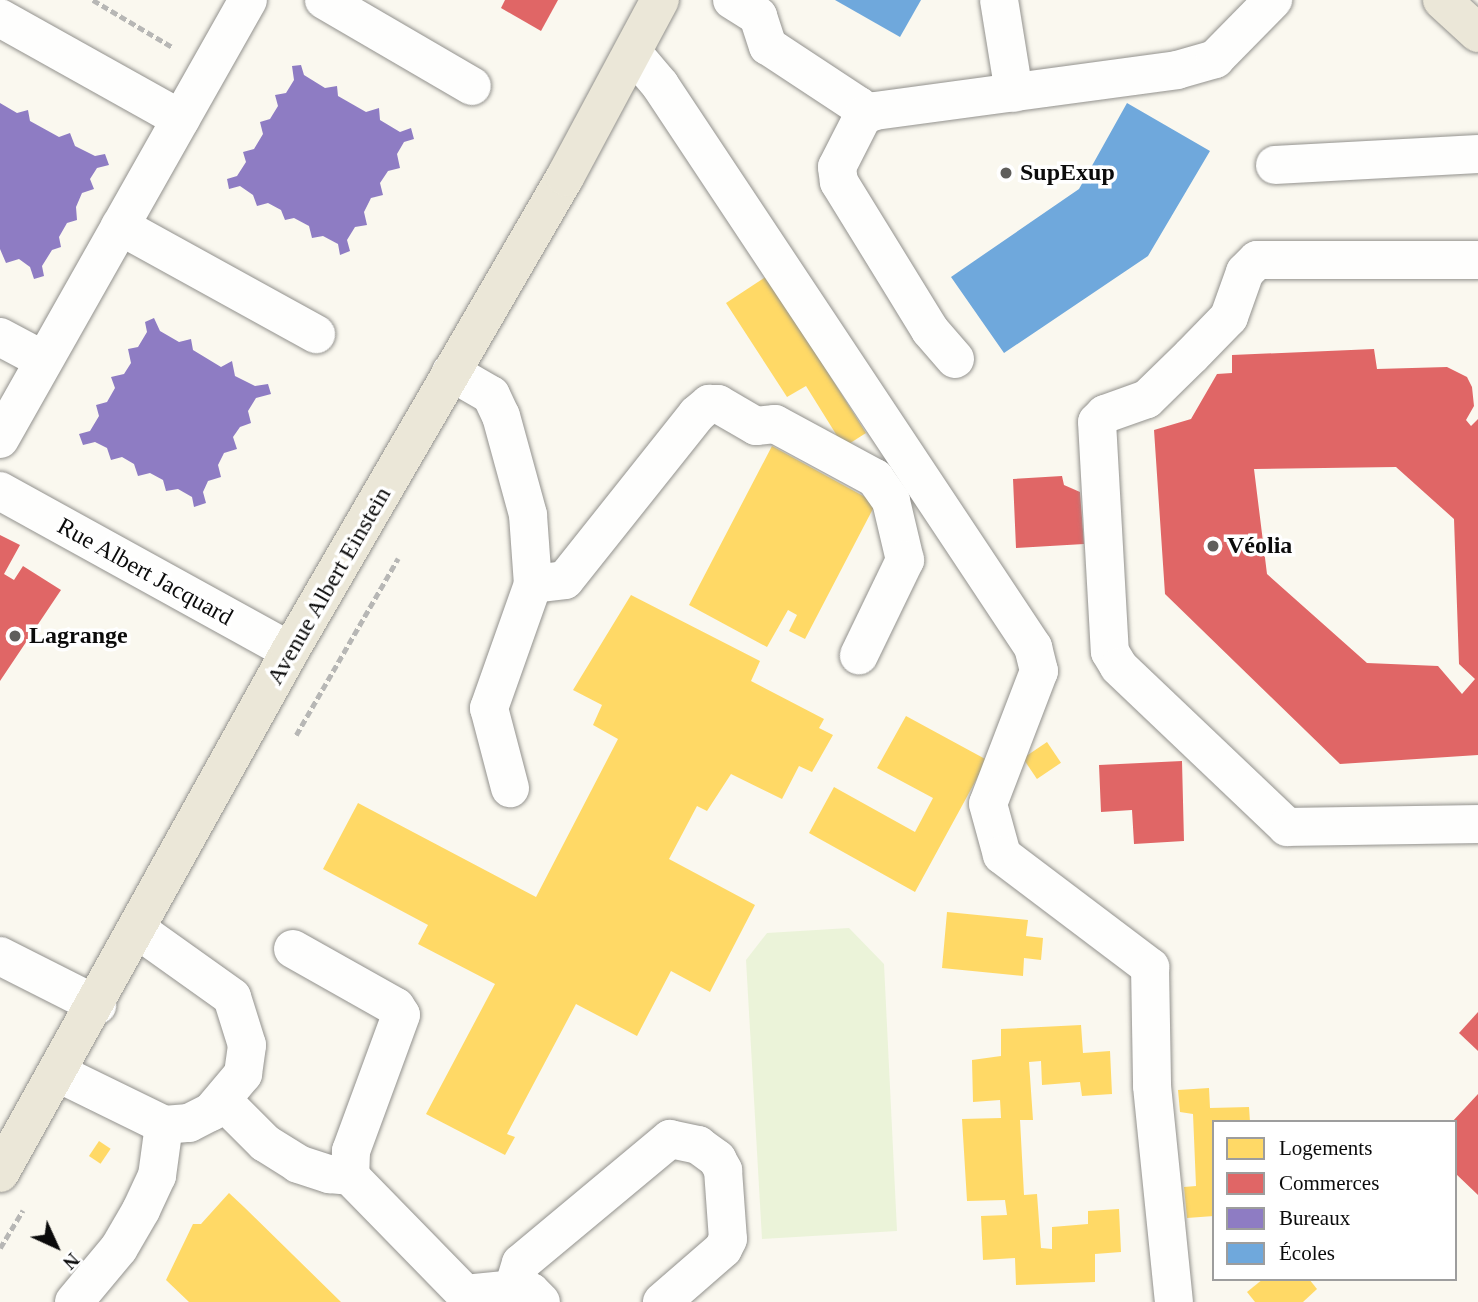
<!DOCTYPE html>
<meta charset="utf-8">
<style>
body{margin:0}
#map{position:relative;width:1478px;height:1302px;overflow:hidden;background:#faf8ef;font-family:"Times New Roman",serif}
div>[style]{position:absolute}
.pitch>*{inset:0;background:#ebf3d9}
.homes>*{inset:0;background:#ffd966;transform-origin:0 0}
.shops>*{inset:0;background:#e06666}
.offices>*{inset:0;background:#8e7cc3}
.schools>*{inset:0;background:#6fa8dc}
.path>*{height:4.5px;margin-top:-2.25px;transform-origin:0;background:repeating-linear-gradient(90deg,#b7b7b5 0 7px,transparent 0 10.5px)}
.roads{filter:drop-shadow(0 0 2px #93928e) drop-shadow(0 0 2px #93928e)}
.minor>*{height:38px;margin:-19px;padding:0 19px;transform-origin:19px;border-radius:19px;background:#fefefd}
.major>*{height:38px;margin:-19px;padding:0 19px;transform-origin:19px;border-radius:19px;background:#ebe7d8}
.dots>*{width:19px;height:19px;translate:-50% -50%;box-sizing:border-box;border:4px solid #fff;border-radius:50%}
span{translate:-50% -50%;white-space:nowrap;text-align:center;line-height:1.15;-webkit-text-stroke:7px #fff;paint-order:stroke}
.poi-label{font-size:24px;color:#0b0b0b;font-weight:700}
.left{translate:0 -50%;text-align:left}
.street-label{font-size:24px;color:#0b0b0b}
.legend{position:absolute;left:1212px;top:1120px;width:245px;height:161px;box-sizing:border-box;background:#fff;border:2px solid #9d9d9d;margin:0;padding:9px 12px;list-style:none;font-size:21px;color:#0b0b0b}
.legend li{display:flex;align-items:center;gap:14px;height:35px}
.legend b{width:35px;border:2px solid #9d9d9d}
.north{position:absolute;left:21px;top:1211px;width:70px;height:70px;-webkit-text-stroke:5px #fff;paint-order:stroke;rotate:135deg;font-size:19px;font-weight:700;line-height:28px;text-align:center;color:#0b0b0b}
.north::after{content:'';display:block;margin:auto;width:24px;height:32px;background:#0b0b0b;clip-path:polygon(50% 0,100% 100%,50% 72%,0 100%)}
</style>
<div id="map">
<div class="pitch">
<i style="clip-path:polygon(849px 928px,884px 964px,897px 1231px,762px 1239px,746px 960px,767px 933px)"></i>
</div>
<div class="homes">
<i style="clip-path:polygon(767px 276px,866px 433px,844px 447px,806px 386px,787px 397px,726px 303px)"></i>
<i style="clip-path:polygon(772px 446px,876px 503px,805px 639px,789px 631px,797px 615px,788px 610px,767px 647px,689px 605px)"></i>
<i style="clip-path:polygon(631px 595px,760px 661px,751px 681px,824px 719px,819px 728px,833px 735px,812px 772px,799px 766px,782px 799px,731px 774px,707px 811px,697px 806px,669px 859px,755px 905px,710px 992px,671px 971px,637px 1036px,576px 1004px,507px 1134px,515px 1137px,505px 1155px,426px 1114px,495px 984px,418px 944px,428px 925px,323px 869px,358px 803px,536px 897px,618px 739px,593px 725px,602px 705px,573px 690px)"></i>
<i style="clip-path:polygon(906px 716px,987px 760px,915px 892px,809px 833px,834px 787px,915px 832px,933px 798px,877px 768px)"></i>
<i style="left:1047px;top:742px;width:25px;height:29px;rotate:56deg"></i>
<i style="clip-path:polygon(947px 912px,1028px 920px,1026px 936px,1043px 938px,1041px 960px,1024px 958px,1023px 976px,942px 968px)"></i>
<i style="clip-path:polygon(1081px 1025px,1083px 1053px,1110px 1051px,1112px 1094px,1082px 1096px,1080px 1082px,1042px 1085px,1041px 1061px,1029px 1062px,1033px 1120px,1020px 1120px,1024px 1195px,1037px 1194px,1041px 1248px,1052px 1249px,1052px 1227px,1088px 1224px,1088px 1211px,1119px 1209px,1121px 1252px,1095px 1254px,1095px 1282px,1016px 1285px,1015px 1258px,983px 1260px,981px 1216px,1007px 1215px,1005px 1200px,967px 1201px,962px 1119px,1001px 1118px,1000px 1100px,973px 1102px,972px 1060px,1001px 1056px,1001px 1029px)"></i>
<i style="clip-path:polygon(1209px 1088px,1210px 1108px,1249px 1107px,1250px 1122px,1214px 1122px,1214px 1216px,1187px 1218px,1184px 1187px,1196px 1186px,1193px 1114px,1180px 1112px,1178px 1090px)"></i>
<i style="left:99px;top:1141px;width:14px;height:18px;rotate:34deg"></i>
<i style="clip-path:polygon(229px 1193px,244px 1207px,341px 1302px,189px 1302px,166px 1280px,193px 1224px,201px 1224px)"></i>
<i style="clip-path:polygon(1263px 1279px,1309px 1279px,1317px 1289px,1303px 1302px,1255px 1302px,1247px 1292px)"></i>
</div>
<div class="shops">
<i style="clip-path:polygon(505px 0,558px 0,541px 31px,501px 8px)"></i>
<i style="clip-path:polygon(evenodd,1374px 349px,1377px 369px,1447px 367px,1467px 377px,1472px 387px,1474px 406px,1466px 420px,1471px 426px,1478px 419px,1478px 755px,1340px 764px,1165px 594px,1154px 430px,1191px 419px,1217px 374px,1232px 373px,1232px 355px,1374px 349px,1396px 467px,1454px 519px,1459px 664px,1475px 679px,1462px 694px,1438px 666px,1367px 663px,1267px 574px,1254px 469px,1396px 467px)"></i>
<i style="clip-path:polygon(1062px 476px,1064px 485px,1080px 492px,1084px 544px,1016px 548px,1013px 479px)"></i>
<i style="clip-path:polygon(0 535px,20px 545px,4px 574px,14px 580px,23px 566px,61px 590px,0 681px)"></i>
<i style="clip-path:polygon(1182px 761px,1184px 841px,1134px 844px,1132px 810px,1101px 812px,1099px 765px)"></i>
<i style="clip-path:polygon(1478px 1012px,1478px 1051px,1459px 1033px)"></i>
<i style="clip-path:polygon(1478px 1094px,1478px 1195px,1455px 1173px,1455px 1122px,1452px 1122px)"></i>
</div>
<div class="offices">
<i style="clip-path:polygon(301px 65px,304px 75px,325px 88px,337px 86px,338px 96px,366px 112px,379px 108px,380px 120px,400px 132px,411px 128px,414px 139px,404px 142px,397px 154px,400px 168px,388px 171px,380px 183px,383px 195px,371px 198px,364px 212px,367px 225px,355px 227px,347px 240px,350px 251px,340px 255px,338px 244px,323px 236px,312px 238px,309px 226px,294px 218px,285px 220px,281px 210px,268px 203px,257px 206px,253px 195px,240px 186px,229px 189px,227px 179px,237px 176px,246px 162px,243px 152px,254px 149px,263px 134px,260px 122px,270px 119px,278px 106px,275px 95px,286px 93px,294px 80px,292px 66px)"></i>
<i style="clip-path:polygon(0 103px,17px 113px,28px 110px,30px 121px,59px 137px,70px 133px,75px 146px,95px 156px,105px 154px,109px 165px,97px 168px,90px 179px,94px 189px,82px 193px,76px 207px,77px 220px,67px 223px,59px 237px,61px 247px,52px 250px,42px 266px,44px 276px,34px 279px,30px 267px,19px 259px,6px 263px,0 249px)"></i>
<i style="clip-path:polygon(154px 318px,160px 331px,179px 342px,191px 339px,193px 350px,221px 367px,232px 361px,235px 376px,255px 386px,268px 384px,271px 394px,256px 398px,248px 411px,251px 423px,240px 427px,233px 437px,237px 449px,224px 453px,218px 465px,221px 477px,208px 481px,203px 492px,206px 503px,194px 507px,192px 497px,178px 489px,166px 491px,163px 480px,150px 473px,138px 476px,134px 464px,122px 457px,111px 460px,107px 448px,95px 442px,83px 445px,79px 434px,90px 431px,99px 416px,96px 405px,107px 402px,115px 388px,111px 377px,124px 374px,131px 363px,128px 349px,138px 347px,147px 332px,145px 322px)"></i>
</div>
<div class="schools">
<i style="clip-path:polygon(835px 0,921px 0,900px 37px)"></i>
<i style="clip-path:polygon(1127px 103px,1210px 151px,1148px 256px,1004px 353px,951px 277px,1079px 189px)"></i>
</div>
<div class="path">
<i style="left:93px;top:0;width:94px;rotate:30.7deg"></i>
<i style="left:296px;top:735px;width:204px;rotate:-60deg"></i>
<i style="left:0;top:1248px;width:44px;rotate:-58.8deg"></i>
</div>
<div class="roads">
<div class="minor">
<i style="left:324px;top:0;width:171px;rotate:30.2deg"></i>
<i style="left:732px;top:0;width:31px;rotate:32deg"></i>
<i style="left:758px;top:16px;width:32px;rotate:72deg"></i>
<i style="left:768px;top:46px;width:109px;rotate:33.4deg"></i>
<i style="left:859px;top:106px;width:11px;rotate:68deg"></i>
<i style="left:999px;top:0;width:94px;rotate:80.8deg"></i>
<i style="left:0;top:18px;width:207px;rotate:29.2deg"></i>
<i style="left:633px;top:53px;width:42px;rotate:49.8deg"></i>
<i style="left:660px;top:85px;width:675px;rotate:56.43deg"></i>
<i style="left:1033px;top:647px;width:25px;rotate:76deg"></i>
<i style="left:1039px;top:671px;width:142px;rotate:111deg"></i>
<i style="left:988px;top:804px;width:53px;rotate:74.6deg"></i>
<i style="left:1002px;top:855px;width:186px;rotate:37.1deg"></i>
<i style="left:1150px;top:967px;width:119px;rotate:89deg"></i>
<i style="left:1152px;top:1086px;width:217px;rotate:84.2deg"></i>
<i style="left:1275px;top:165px;width:203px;rotate:-3.1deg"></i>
<i style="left:120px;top:226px;width:224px;rotate:28.9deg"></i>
<i style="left:1478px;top:260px;width:221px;rotate:180deg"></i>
<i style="left:1257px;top:260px;width:17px;rotate:135deg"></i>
<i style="left:1245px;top:272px;width:48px;rotate:109.6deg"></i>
<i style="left:1229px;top:317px;width:54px;rotate:134.3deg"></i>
<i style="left:1191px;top:356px;width:62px;rotate:135.7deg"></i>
<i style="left:1147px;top:399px;width:45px;rotate:160.3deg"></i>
<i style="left:1105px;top:414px;width:11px;rotate:135deg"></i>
<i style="left:1097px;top:422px;width:230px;rotate:86.8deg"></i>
<i style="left:1110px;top:652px;width:17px;rotate:59deg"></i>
<i style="left:1119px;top:667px;width:232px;rotate:43.6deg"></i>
<i style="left:1287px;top:827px;width:191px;rotate:-0.9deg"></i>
<i style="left:0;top:337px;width:49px;rotate:28.1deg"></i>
<i style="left:955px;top:359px;width:38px;rotate:-131deg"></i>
<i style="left:930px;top:330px;width:174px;rotate:-121.6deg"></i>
<i style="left:839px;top:182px;width:15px;rotate:-98deg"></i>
<i style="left:837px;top:167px;width:57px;rotate:-63deg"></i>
<i style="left:863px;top:116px;width:13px;rotate:-23deg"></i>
<i style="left:875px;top:111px;width:305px;rotate:-7.7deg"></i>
<i style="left:1177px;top:70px;width:40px;rotate:-16deg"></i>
<i style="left:1215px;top:59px;width:83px;rotate:-45.5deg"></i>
<i style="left:451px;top:372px;width:46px;rotate:29.9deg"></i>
<i style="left:491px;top:395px;width:23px;rotate:65deg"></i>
<i style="left:501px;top:416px;width:103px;rotate:74.7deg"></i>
<i style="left:528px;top:515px;width:69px;rotate:85.9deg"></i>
<i style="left:533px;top:584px;width:132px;rotate:109.5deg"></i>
<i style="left:489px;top:708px;width:83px;rotate:75.3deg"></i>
<i style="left:0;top:439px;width:504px;rotate:-60.54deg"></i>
<i style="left:0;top:491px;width:331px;rotate:28.9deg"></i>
<i style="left:533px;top:584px;width:32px;rotate:-7deg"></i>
<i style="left:565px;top:580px;width:212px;rotate:-51.5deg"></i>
<i style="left:697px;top:414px;width:16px;rotate:-40deg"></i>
<i style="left:709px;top:404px;width:9px"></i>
<i style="left:718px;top:404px;width:44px;rotate:30.1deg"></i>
<i style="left:756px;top:426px;width:19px;rotate:-6deg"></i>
<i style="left:775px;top:424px;width:114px;rotate:28.4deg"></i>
<i style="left:875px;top:478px;width:28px;rotate:55deg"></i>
<i style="left:891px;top:501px;width:61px;rotate:76.7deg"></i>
<i style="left:905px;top:560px;width:106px;rotate:115.8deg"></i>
<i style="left:293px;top:949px;width:118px;rotate:29.4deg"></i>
<i style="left:396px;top:1007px;width:9px;rotate:58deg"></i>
<i style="left:401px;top:1015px;width:145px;rotate:110.2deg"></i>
<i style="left:351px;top:1151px;width:25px;rotate:92deg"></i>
<i style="left:0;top:956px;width:109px;rotate:26.8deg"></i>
<i style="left:58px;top:1073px;width:118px;rotate:26.1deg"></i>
<i style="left:164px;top:1125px;width:25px;rotate:-5deg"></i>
<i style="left:189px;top:1123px;width:25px;rotate:-27deg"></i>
<i style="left:211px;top:1112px;width:50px;rotate:-49.9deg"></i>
<i style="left:243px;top:1074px;width:29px;rotate:-82deg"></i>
<i style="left:247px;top:1045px;width:50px;rotate:-107.4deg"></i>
<i style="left:232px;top:997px;width:115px;rotate:-144.5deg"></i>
<i style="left:224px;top:1102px;width:58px;rotate:45deg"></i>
<i style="left:265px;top:1143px;width:39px;rotate:32deg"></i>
<i style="left:298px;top:1164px;width:33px;rotate:18deg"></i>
<i style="left:329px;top:1174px;width:21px;rotate:5deg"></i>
<i style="left:350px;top:1176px;width:165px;rotate:45.7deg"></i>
<i style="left:465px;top:1294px;width:48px;rotate:-5.9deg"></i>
<i style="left:513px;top:1289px;width:18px;rotate:9deg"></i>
<i style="left:531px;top:1292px;width:14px;rotate:45deg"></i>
<i style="left:513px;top:1289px;width:27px;rotate:-73deg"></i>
<i style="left:521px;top:1263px;width:194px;rotate:-39.8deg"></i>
<i style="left:670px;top:1139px;width:29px;rotate:12deg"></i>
<i style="left:698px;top:1145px;width:24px;rotate:36deg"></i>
<i style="left:717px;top:1159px;width:13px;rotate:61deg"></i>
<i style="left:723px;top:1170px;width:69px;rotate:85.9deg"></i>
<i style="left:728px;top:1239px;width:11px;rotate:117deg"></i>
<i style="left:723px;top:1249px;width:81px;rotate:139deg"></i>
<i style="left:74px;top:1302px;width:70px;rotate:-50.2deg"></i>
<i style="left:119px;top:1248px;width:44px;rotate:-59.9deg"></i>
<i style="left:141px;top:1210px;width:38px;rotate:-65deg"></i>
<i style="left:157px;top:1176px;width:51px;rotate:-82.2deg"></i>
</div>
<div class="major">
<i style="left:1442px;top:0;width:49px;rotate:42.5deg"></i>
<i style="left:0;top:1173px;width:597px;rotate:-60.95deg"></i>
<i style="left:290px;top:651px;width:548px;rotate:-59.88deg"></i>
<i style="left:565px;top:177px;width:201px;rotate:-61.8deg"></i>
</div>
</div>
<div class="dots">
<i style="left:1006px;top:173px;background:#5f5e5b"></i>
<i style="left:1213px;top:546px;background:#5f5e5b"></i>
<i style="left:15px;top:636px;background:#5f5e5b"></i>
</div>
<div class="poi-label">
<span class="left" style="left:1020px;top:173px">SupExup</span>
<span class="left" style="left:1227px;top:546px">Véolia</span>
<span class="left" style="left:29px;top:636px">Lagrange</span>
</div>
<div class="street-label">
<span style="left:145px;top:572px;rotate:29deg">Rue Albert Jacquard</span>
<span style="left:329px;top:586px;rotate:-60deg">Avenue Albert Einstein</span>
</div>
<ul class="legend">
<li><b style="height:19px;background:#ffd966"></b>Logements</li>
<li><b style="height:19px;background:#e06666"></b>Commerces</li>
<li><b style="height:19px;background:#8e7cc3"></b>Bureaux</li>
<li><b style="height:19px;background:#6fa8dc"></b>Écoles</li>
</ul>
<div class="north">N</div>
</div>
